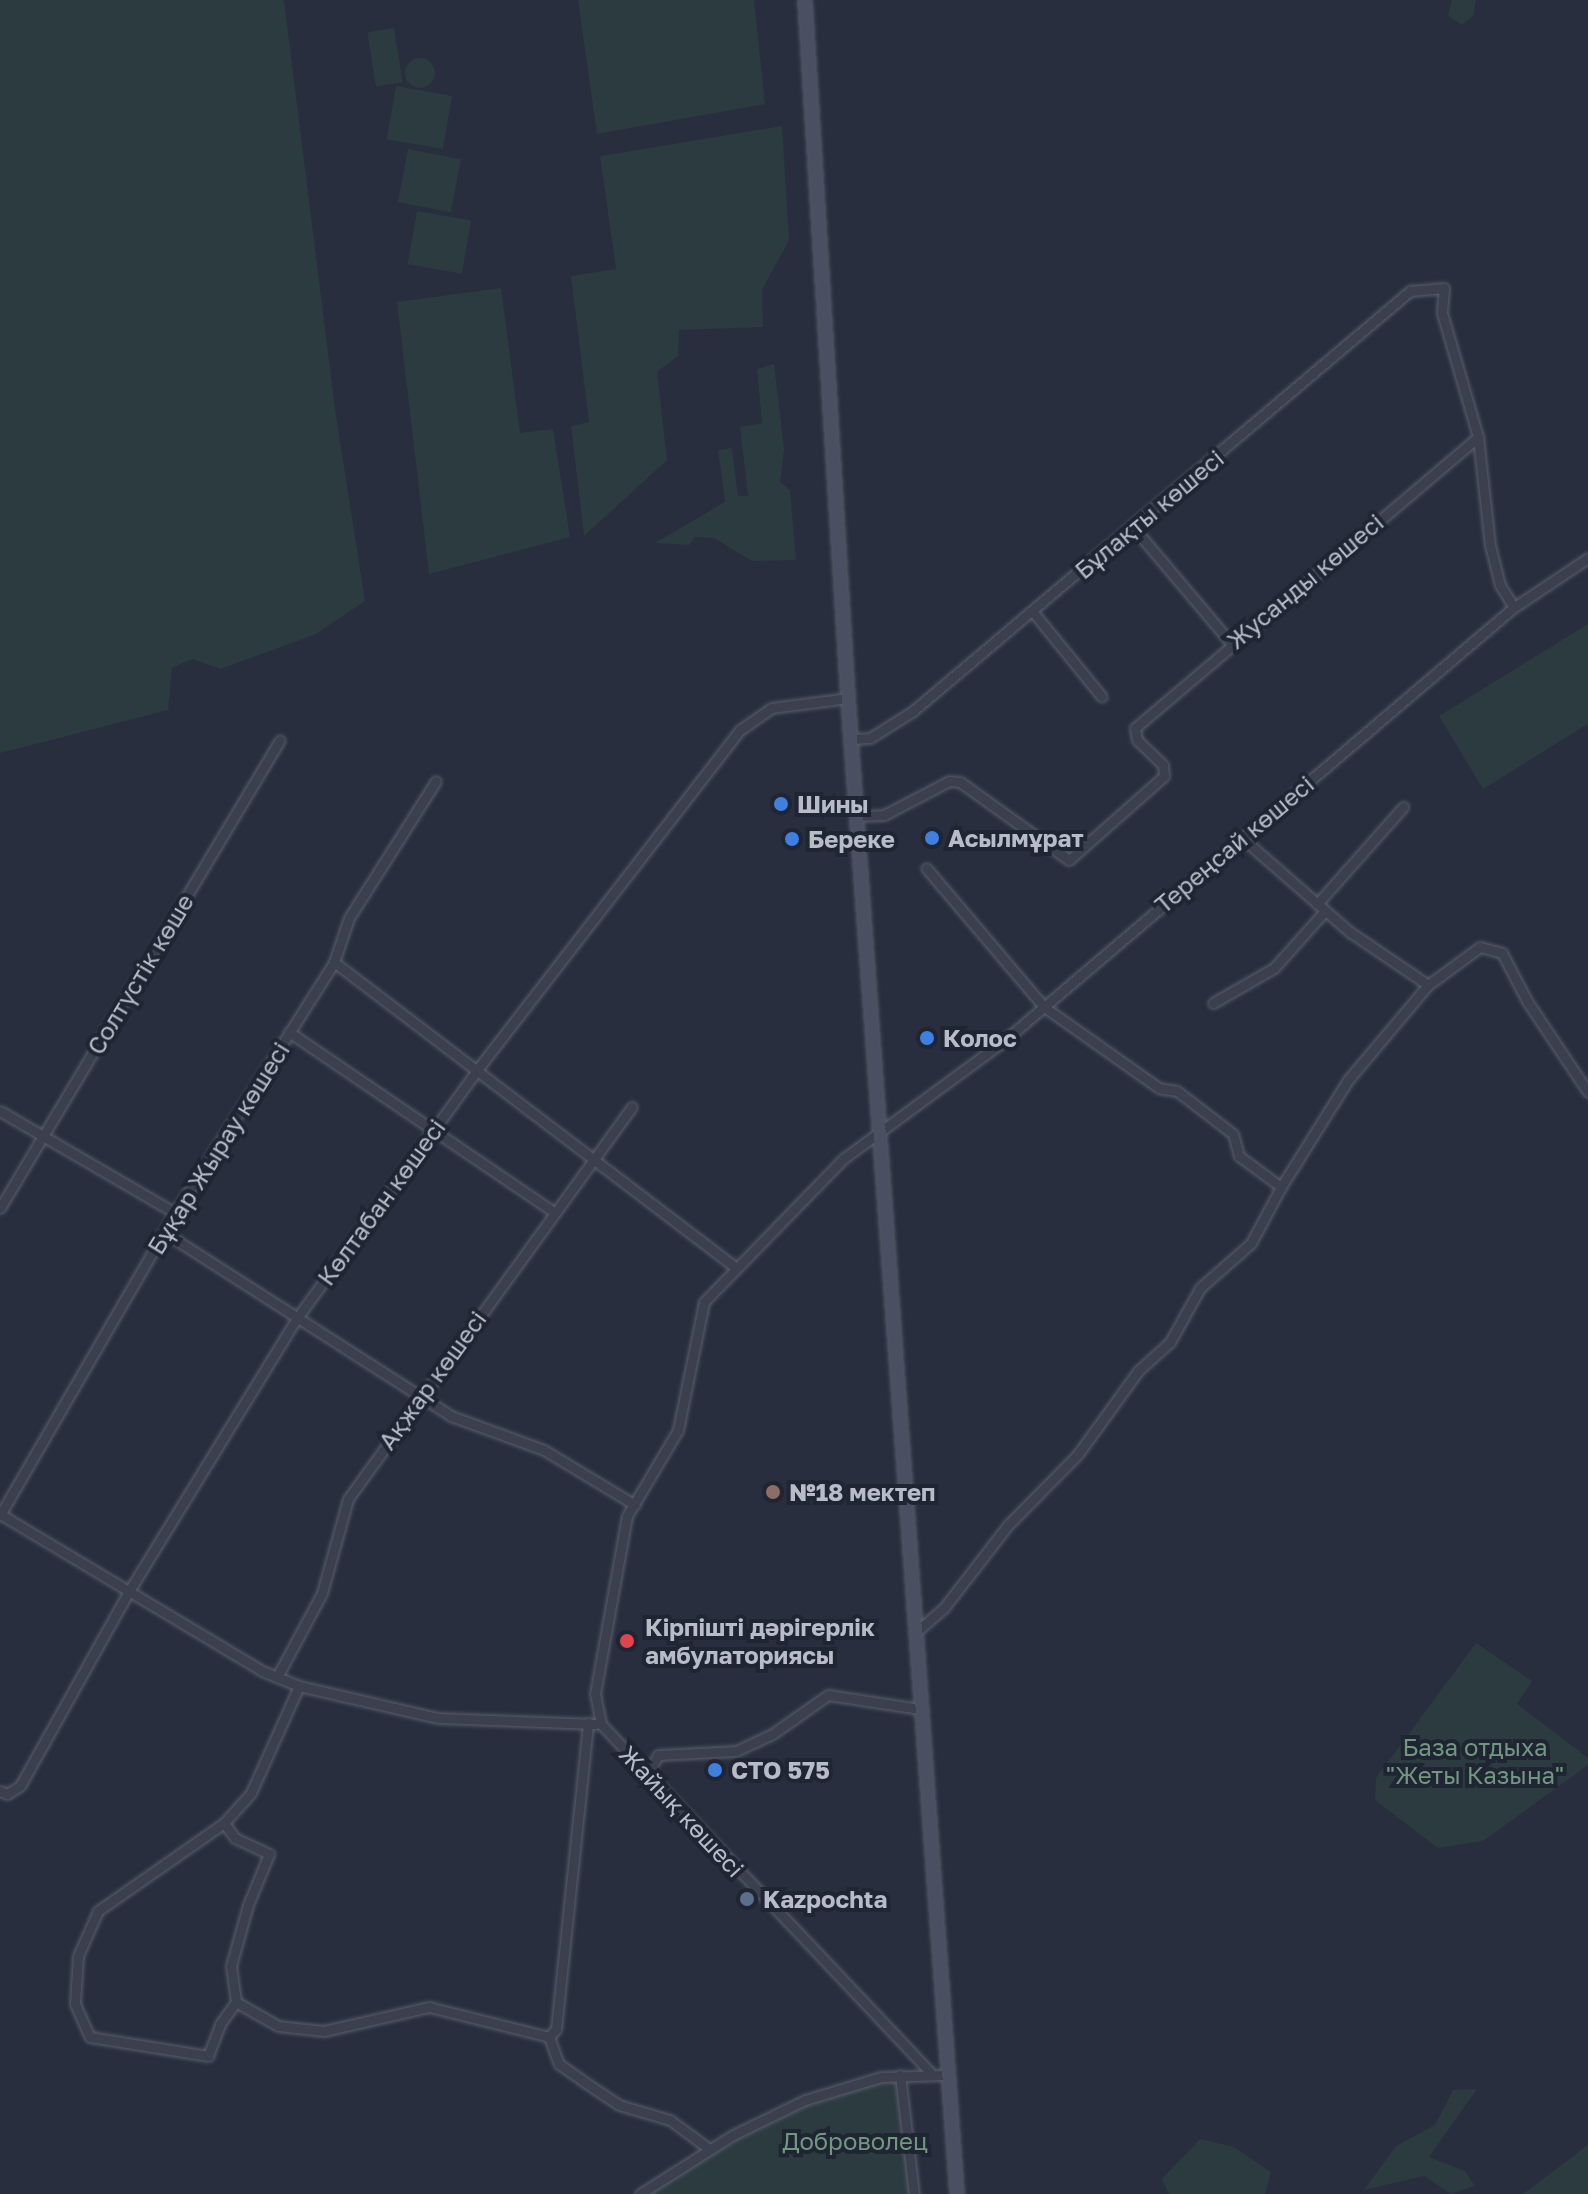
<!DOCTYPE html>
<meta charset="utf-8">
<style>
body{margin:0}
#map{position:relative;width:1588px;height:2194px;overflow:hidden;background:#282e3e;font-family:"Golos Text",sans-serif}
div>[style]{position:absolute}
.green>*{inset:0;background:#2b3b40;transform-origin:0 0}
.round{border-radius:50%}
.roads{filter:drop-shadow(0 0 2px #5a5e6c) drop-shadow(0 0 2px #5a5e6c)}
.minor>*{height:9px;margin:-4.5px;padding:0 4.5px;transform-origin:4.5px;border-radius:4.5px;background:#3c404e}
.secondary>*{height:12px;margin:-6px;padding:0 6px;transform-origin:6px;border-radius:6px;background:#4a4f61}
.dots>*{width:22px;height:22px;translate:-50% -50%;box-sizing:border-box;border:4px solid #202533;border-radius:50%}
span{translate:-50% -50%;white-space:nowrap;text-align:center;line-height:1.15;-webkit-text-stroke:8px #202533;paint-order:stroke}
.street-label{font-size:24px;color:#b8bcc9}
.poi-label{font-size:24px;color:#b8bcc9;font-weight:700}
.left{translate:0 -50%;text-align:left}
.park-label{font-size:24px;color:#729780}
</style>
<div id="map">
<div class="green">
<i style="clip-path:polygon(0 0,284px 0,336px 416px,365px 601px,316px 634px,221px 669px,192px 659px,172px 668px,168px 710px,0 753px)"></i>
<i style="clip-path:polygon(578px 0,754px 0,765px 104px,597px 134px)"></i>
<i style="clip-path:polygon(1452px 0,1476px 0,1473px 16px,1462px 25px,1448px 16px)"></i>
<i style="left:394px;top:28px;width:55px;height:27px;rotate:81deg"></i>
<i class="round" style="left:405px;top:58px;width:30px;height:30px"></i>
<i style="left:396px;top:86px;width:57px;height:54px;rotate:10deg"></i>
<i style="clip-path:polygon(782px 126px,789px 240px,762px 290px,763px 327px,679px 330px,678px 356px,657px 372px,667px 460px,584px 536px,571px 426px,589px 422px,571px 276px,616px 269px,600px 156px)"></i>
<i style="left:408px;top:149px;width:54px;height:54px;rotate:11deg"></i>
<i style="left:417px;top:211px;width:55px;height:54px;rotate:10deg"></i>
<i style="clip-path:polygon(501px 288px,520px 433px,553px 429px,570px 537px,429px 574px,397px 302px)"></i>
<i style="clip-path:polygon(774px 364px,784px 449px,780px 482px,790px 490px,796px 560px,752px 561px,714px 538px,695px 537px,689px 545px,655px 543px,725px 502px,718px 450px,732px 448px,738px 496px,748px 496px,740px 427px,762px 423px,757px 369px)"></i>
<i style="clip-path:polygon(1588px 624px,1588px 724px,1483px 789px,1439px 716px)"></i>
<i style="clip-path:polygon(1476px 1643px,1532px 1681px,1517px 1704px,1588px 1758px,1588px 1765px,1483px 1841px,1438px 1848px,1375px 1800px,1376px 1778px)"></i>
<i style="clip-path:polygon(900px 2075px,915px 2194px,647px 2194px,733px 2135px,840px 2089px)"></i>
<i style="clip-path:polygon(1477px 2089px,1429px 2157px,1465px 2171px,1475px 2186px,1451px 2194px,1424px 2176px,1364px 2190px,1396px 2146px,1435px 2125px,1453px 2090px)"></i>
<i style="clip-path:polygon(1200px 2139px,1234px 2147px,1271px 2172px,1265px 2194px,1169px 2194px,1162px 2179px)"></i>
<i style="clip-path:polygon(1588px 2145px,1588px 2194px,1523px 2194px)"></i>
</div>
<div class="roads">
<div class="minor">
<i style="left:1134px;top:528px;width:150px;rotate:49.9deg"></i>
<i style="left:1033px;top:612px;width:109px;rotate:50.9deg"></i>
<i style="left:852px;top:739px;width:18px;rotate:-3deg"></i>
<i style="left:870px;top:738px;width:51px;rotate:-32.1deg"></i>
<i style="left:913px;top:711px;width:651px;rotate:-40.2deg"></i>
<i style="left:1410px;top:291px;width:34px;rotate:-5deg"></i>
<i style="left:1444px;top:288px;width:25px;rotate:95deg"></i>
<i style="left:1442px;top:313px;width:129px;rotate:73.8deg"></i>
<i style="left:1478px;top:437px;width:109px;rotate:83.7deg"></i>
<i style="left:1490px;top:545px;width:41px;rotate:76deg"></i>
<i style="left:1500px;top:585px;width:26px;rotate:58deg"></i>
<i style="left:859px;top:816px;width:25px;rotate:-2deg"></i>
<i style="left:884px;top:815px;width:73px;rotate:-27.6deg"></i>
<i style="left:949px;top:781px;width:11px;rotate:5deg"></i>
<i style="left:960px;top:782px;width:134px;rotate:35.6deg"></i>
<i style="left:1069px;top:860px;width:127px;rotate:-41.5deg"></i>
<i style="left:1164px;top:776px;width:11px;rotate:-95deg"></i>
<i style="left:1163px;top:765px;width:36px;rotate:-136deg"></i>
<i style="left:1137px;top:740px;width:12px;rotate:-99deg"></i>
<i style="left:1135px;top:728px;width:450px;rotate:-40.3deg"></i>
<i style="left:1241px;top:837px;width:145px;rotate:41.1deg"></i>
<i style="left:1350px;top:932px;width:94px;rotate:34.2deg"></i>
<i style="left:1317px;top:904px;width:130px;rotate:-48.4deg"></i>
<i style="left:334px;top:962px;width:504px;rotate:37.26deg"></i>
<i style="left:1213px;top:1003px;width:70px;rotate:-29.8deg"></i>
<i style="left:1274px;top:968px;width:76px;rotate:-48.2deg"></i>
<i style="left:289px;top:1032px;width:320px;rotate:34.2deg"></i>
<i style="left:0;top:1111px;width:203px;rotate:30.2deg"></i>
<i style="left:1281px;top:1187px;width:126px;rotate:-57.9deg"></i>
<i style="left:1348px;top:1080px;width:124px;rotate:-49.9deg"></i>
<i style="left:1428px;top:985px;width:64px;rotate:-36.2deg"></i>
<i style="left:1480px;top:947px;width:23px;rotate:15deg"></i>
<i style="left:1502px;top:953px;width:54px;rotate:62.5deg"></i>
<i style="left:1527px;top:1001px;width:110px;rotate:56.2deg"></i>
<i style="left:0;top:1208px;width:545px;rotate:-59.11deg"></i>
<i style="left:165px;top:1233px;width:340px;rotate:32.6deg"></i>
<i style="left:451px;top:1416px;width:99px;rotate:20.1deg"></i>
<i style="left:544px;top:1450px;width:106px;rotate:31.1deg"></i>
<i style="left:0;top:1514px;width:305px;rotate:30.9deg"></i>
<i style="left:262px;top:1671px;width:40px;rotate:22deg"></i>
<i style="left:299px;top:1686px;width:143px;rotate:13deg"></i>
<i style="left:438px;top:1718px;width:157px;rotate:2.2deg"></i>
<i style="left:0;top:1515px;width:349px;rotate:-59.9deg"></i>
<i style="left:175px;top:1213px;width:297px;rotate:-57.6deg"></i>
<i style="left:334px;top:962px;width:46px;rotate:-71.2deg"></i>
<i style="left:349px;top:918px;width:162px;rotate:-57.6deg"></i>
<i style="left:915px;top:1633px;width:37px;rotate:-41deg"></i>
<i style="left:943px;top:1609px;width:106px;rotate:-52.3deg"></i>
<i style="left:1008px;top:1525px;width:100px;rotate:-45.4deg"></i>
<i style="left:1078px;top:1454px;width:102px;rotate:-54.1deg"></i>
<i style="left:1138px;top:1371px;width:43px;rotate:-42.2deg"></i>
<i style="left:1170px;top:1342px;width:62px;rotate:-60.9deg"></i>
<i style="left:1200px;top:1288px;width:68px;rotate:-41.4deg"></i>
<i style="left:1251px;top:1243px;width:64px;rotate:-61.8deg"></i>
<i style="left:1281px;top:1187px;width:52px;rotate:-143.6deg"></i>
<i style="left:1239px;top:1156px;width:23px;rotate:-105deg"></i>
<i style="left:1233px;top:1134px;width:71px;rotate:-142.5deg"></i>
<i style="left:1177px;top:1091px;width:18px;rotate:-171deg"></i>
<i style="left:1159px;top:1088px;width:141px;rotate:-144.8deg"></i>
<i style="left:1044px;top:1007px;width:182px;rotate:-130.3deg"></i>
<i style="left:277px;top:1677px;width:95px;rotate:-61.8deg"></i>
<i style="left:322px;top:1593px;width:98px;rotate:-74.5deg"></i>
<i style="left:348px;top:1499px;width:484px;rotate:-54.1deg"></i>
<i style="left:299px;top:1686px;width:117px;rotate:114.2deg"></i>
<i style="left:251px;top:1793px;width:40px;rotate:132deg"></i>
<i style="left:224px;top:1823px;width:154px;rotate:145.1deg"></i>
<i style="left:98px;top:1911px;width:49px;rotate:114deg"></i>
<i style="left:78px;top:1956px;width:48px;rotate:93.6deg"></i>
<i style="left:75px;top:2004px;width:36px;rotate:66deg"></i>
<i style="left:90px;top:2037px;width:120px;rotate:9.1deg"></i>
<i style="left:208px;top:2056px;width:34px;rotate:-69deg"></i>
<i style="left:220px;top:2024px;width:27px;rotate:-54deg"></i>
<i style="left:236px;top:2002px;width:48px;rotate:29.7deg"></i>
<i style="left:278px;top:2026px;width:46px;rotate:6.2deg"></i>
<i style="left:324px;top:2031px;width:108px;rotate:-12.9deg"></i>
<i style="left:429px;top:2007px;width:124px;rotate:14deg"></i>
<i style="left:549px;top:2037px;width:11px;rotate:-49deg"></i>
<i style="left:556px;top:2029px;width:308px;rotate:-84deg"></i>
<i style="left:646px;top:1776px;width:24px;rotate:-60deg"></i>
<i style="left:658px;top:1755px;width:78px;rotate:-2.9deg"></i>
<i style="left:736px;top:1751px;width:38px;rotate:-25deg"></i>
<i style="left:771px;top:1735px;width:70px;rotate:-35.1deg"></i>
<i style="left:828px;top:1695px;width:93px;rotate:8.7deg"></i>
<i style="left:0;top:1791px;width:8px;rotate:23deg"></i>
<i style="left:7px;top:1794px;width:15px;rotate:-32deg"></i>
<i style="left:20px;top:1786px;width:223px;rotate:-60.8deg"></i>
<i style="left:129px;top:1591px;width:321px;rotate:-58.4deg"></i>
<i style="left:297px;top:1318px;width:306px;rotate:-54deg"></i>
<i style="left:477px;top:1070px;width:430px;rotate:-52.3deg"></i>
<i style="left:740px;top:730px;width:38px;rotate:-35deg"></i>
<i style="left:771px;top:708px;width:78px;rotate:-7.4deg"></i>
<i style="left:224px;top:1823px;width:19px;rotate:54deg"></i>
<i style="left:235px;top:1838px;width:38px;rotate:25deg"></i>
<i style="left:269px;top:1854px;width:55px;rotate:112.4deg"></i>
<i style="left:248px;top:1905px;width:63px;rotate:105.6deg"></i>
<i style="left:231px;top:1966px;width:36px;rotate:82deg"></i>
<i style="left:549px;top:2037px;width:29px;rotate:70deg"></i>
<i style="left:559px;top:2064px;width:29px;rotate:35deg"></i>
<i style="left:583px;top:2081px;width:43px;rotate:33.7deg"></i>
<i style="left:619px;top:2105px;width:53px;rotate:16.4deg"></i>
<i style="left:670px;top:2120px;width:49px;rotate:36.6deg"></i>
<i style="left:930px;top:2072px;width:479px;rotate:-133.4deg"></i>
<i style="left:601px;top:1724px;width:31px;rotate:-101deg"></i>
<i style="left:595px;top:1694px;width:181px;rotate:-79.8deg"></i>
<i style="left:627px;top:1516px;width:100px;rotate:-59.3deg"></i>
<i style="left:678px;top:1430px;width:131px;rotate:-78.5deg"></i>
<i style="left:704px;top:1302px;width:199px;rotate:-45.8deg"></i>
<i style="left:843px;top:1159px;width:201px;rotate:-36.3deg"></i>
<i style="left:1005px;top:1040px;width:667px;rotate:-40.38deg"></i>
<i style="left:1513px;top:608px;width:90px;rotate:-33.7deg"></i>
<i style="left:900px;top:2075px;width:120px;rotate:83.3deg"></i>
<i style="left:640px;top:2194px;width:110px;rotate:-32.4deg"></i>
<i style="left:733px;top:2135px;width:80px;rotate:-25.9deg"></i>
<i style="left:805px;top:2100px;width:79px;rotate:-16.8deg"></i>
<i style="left:881px;top:2077px;width:64px;rotate:-1.8deg"></i>
</div>
<div class="secondary">
<i style="left:805px;top:0;width:699px;rotate:86.47deg"></i>
<i style="left:848px;top:698px;width:1500px;rotate:85.83deg"></i>
</div>
</div>
<div class="dots">
<i style="left:781px;top:804px;background:#3f7fe0"></i>
<i style="left:932px;top:838px;background:#3f7fe0"></i>
<i style="left:792px;top:839px;background:#3f7fe0"></i>
<i style="left:927px;top:1038px;background:#3f7fe0"></i>
<i style="left:773px;top:1492px;background:#8d6e63"></i>
<i style="left:627px;top:1641px;background:#e0444e"></i>
<i style="left:715px;top:1770px;background:#3f7fe0"></i>
<i style="left:747px;top:1899px;background:#5c6f8a"></i>
</div>
<div class="street-label">
<span style="left:1149px;top:514px;rotate:-40deg">Бұлақты көшесі</span>
<span style="left:1305px;top:581px;rotate:-40deg">Жусанды көшесі</span>
<span style="left:1234px;top:844px;rotate:-40deg">Тереңсай көшесі</span>
<span style="left:140px;top:974px;rotate:-59deg">Солтүстік көше</span>
<span style="left:218px;top:1148px;rotate:-58deg">Бұқар Жырау көшесі</span>
<span style="left:381px;top:1202px;rotate:-54deg">Көлтабан көшесі</span>
<span style="left:432px;top:1380px;rotate:-54deg">Ақжар көшесі</span>
<span style="left:682px;top:1811px;rotate:47deg">Жайық көшесі</span>
</div>
<div class="poi-label">
<span class="left" style="left:797px;top:804px">Шины</span>
<span class="left" style="left:948px;top:838px">Асылмұрат</span>
<span class="left" style="left:808px;top:839px">Береке</span>
<span class="left" style="left:943px;top:1038px">Колос</span>
<span class="left" style="left:789px;top:1492px">№18 мектеп</span>
<span class="left" style="left:645px;top:1641px">Кірпішті дәрігерлік<br>амбулаториясы</span>
<span class="left" style="left:731px;top:1770px">СТО 575</span>
<span class="left" style="left:763px;top:1899px">Kazpochta</span>
</div>
<div class="park-label">
<span style="left:1475px;top:1761px">База отдыха<br>"Жеты Казына"</span>
<span style="left:855px;top:2141px">Доброволец</span>
</div>
</div>
